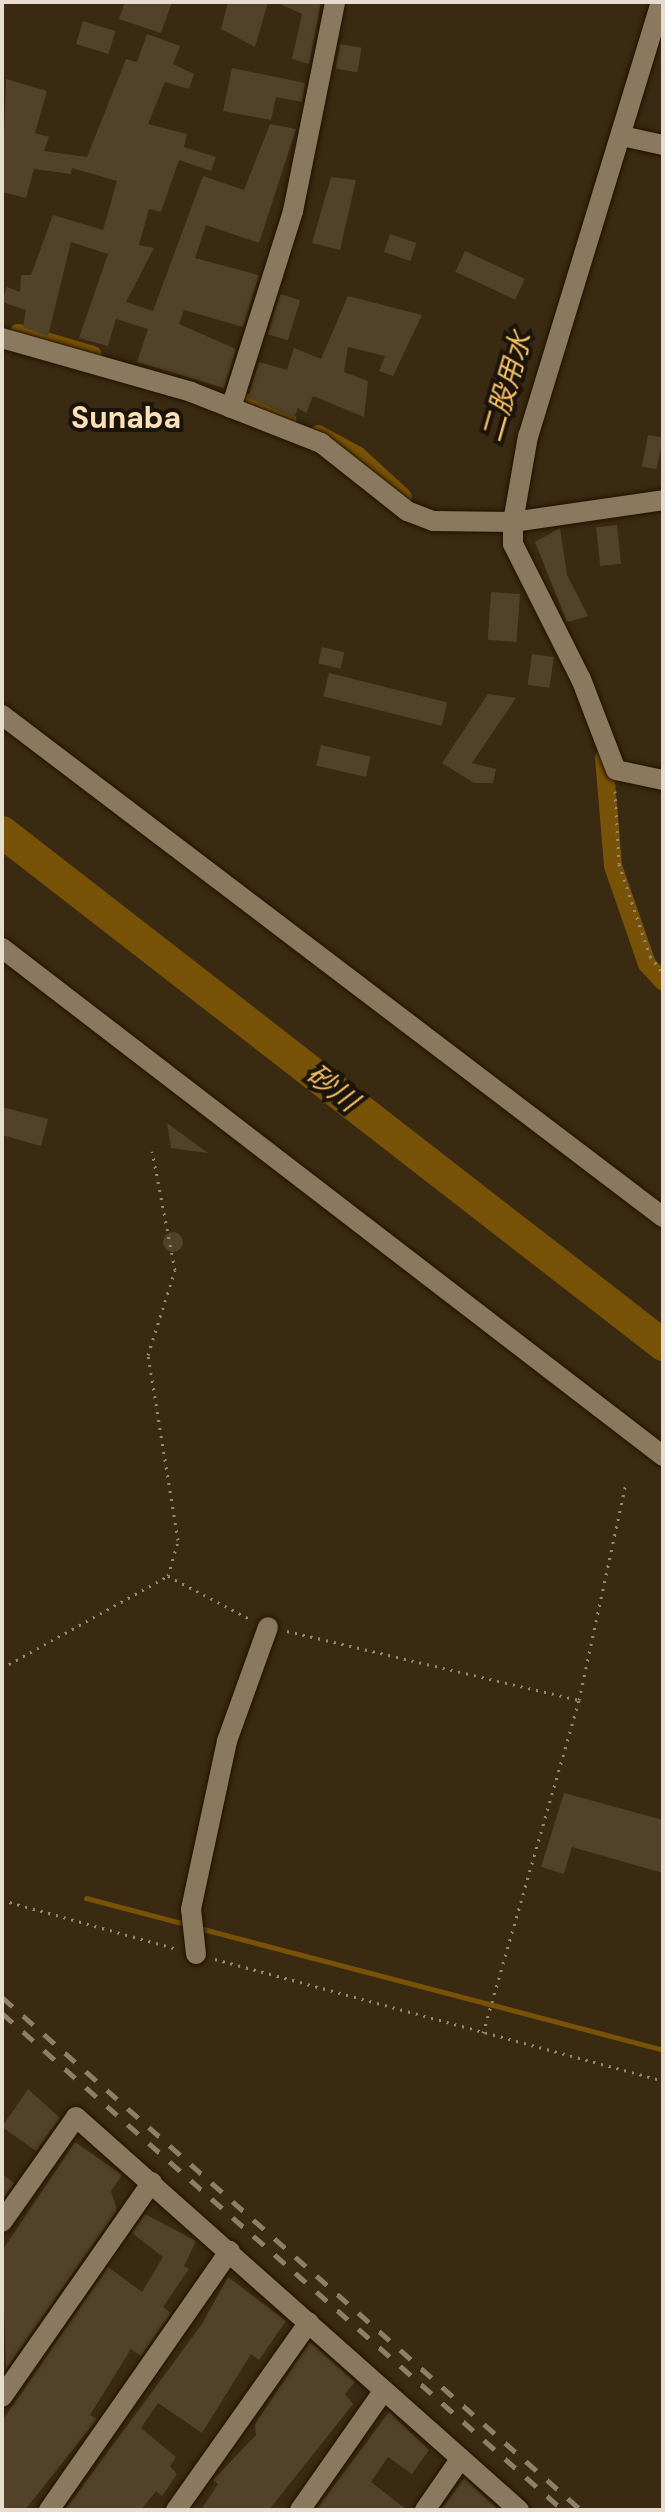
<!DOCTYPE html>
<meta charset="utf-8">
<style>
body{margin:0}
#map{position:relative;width:665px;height:2512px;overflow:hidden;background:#3a2a12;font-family:"DM Sans","Noto Sans JP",sans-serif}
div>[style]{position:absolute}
.stream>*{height:5px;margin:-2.5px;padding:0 2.5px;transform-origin:2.5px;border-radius:2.5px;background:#785207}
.canal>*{height:18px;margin:-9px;padding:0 9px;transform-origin:9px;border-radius:9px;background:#785207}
.river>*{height:32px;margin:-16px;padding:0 16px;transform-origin:16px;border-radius:16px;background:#785207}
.building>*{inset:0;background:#524229;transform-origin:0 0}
.round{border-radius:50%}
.path>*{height:3px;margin-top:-1.5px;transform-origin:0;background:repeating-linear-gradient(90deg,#958875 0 2px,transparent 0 8px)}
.roads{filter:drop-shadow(0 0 2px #211200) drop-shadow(0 0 2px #211200)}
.street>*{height:20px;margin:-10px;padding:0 10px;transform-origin:10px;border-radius:10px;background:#8b795f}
.rail>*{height:5px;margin-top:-2.5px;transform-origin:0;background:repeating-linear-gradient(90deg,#8c7f6b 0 14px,transparent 0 28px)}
span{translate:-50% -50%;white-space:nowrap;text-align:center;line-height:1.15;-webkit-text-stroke:8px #1b140a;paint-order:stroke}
.water-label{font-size:28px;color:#f8bf65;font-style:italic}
.quarter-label{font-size:30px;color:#fce0b8;font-weight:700}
.frame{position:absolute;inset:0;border:4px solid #e7ddce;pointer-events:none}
</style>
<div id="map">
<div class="stream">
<i style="left:86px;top:1898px;width:106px;rotate:14.7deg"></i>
<i style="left:199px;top:1928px;width:480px;rotate:14.7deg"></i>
</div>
<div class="canal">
<i style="left:18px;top:333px;width:78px;rotate:16.3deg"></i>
<i style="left:248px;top:403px;width:43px;rotate:23.6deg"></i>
<i style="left:318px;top:434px;width:44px;rotate:28.3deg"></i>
<i style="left:357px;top:455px;width:62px;rotate:42.4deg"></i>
<i style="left:604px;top:758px;width:108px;rotate:85.2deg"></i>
<i style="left:613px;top:866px;width:104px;rotate:70.9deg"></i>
<i style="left:647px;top:964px;width:24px;rotate:48deg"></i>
</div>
<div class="river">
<i style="left:2px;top:832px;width:837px;rotate:37.81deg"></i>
</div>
<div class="building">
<i style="clip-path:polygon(125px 2px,172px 2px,161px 33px,119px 19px)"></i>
<i style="clip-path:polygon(228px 2px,268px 2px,255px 47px,221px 29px)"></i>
<i style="clip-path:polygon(276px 2px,321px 2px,309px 64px,292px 59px,302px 14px)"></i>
<i style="left:83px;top:21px;width:34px;height:24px;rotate:17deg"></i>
<i style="clip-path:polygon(147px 34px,180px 46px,173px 64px,194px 74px,189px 89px,165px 82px,148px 124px,187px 134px,184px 147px,216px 157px,211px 171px,179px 160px,161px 212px,149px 209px,139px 245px,154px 248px,126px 302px,153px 311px,203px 176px,244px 190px,270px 124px,296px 129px,259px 243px,206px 225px,195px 258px,259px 275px,243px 327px,184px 310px,179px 324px,236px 349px,224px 388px,137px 362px,148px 329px,116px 319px,108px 346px,79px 338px,108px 254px,71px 242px,48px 336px,23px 327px,26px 310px,2px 302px,7px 287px,20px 292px,21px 275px,31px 275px,53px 215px,103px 230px,117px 181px,72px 168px,71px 174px,34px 169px,26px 198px,2px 192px,6px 79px,47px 91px,35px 133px,49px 137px,44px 151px,87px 157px,126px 59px,137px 62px)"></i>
<i style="left:340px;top:44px;width:22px;height:25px;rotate:10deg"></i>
<i style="clip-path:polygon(232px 68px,305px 83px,302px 102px,276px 97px,271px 120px,223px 111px)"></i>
<i style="clip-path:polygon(331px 177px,356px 180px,340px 250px,312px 243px)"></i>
<i style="left:390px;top:234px;width:28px;height:19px;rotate:19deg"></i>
<i style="left:465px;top:251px;width:66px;height:23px;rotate:25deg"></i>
<i style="left:280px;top:294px;width:21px;height:42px;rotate:17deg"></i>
<i style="clip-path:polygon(348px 296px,422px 315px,393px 376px,379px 371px,385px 356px,348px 347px,344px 372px,368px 381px,364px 417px,313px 396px,306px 413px,298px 408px,294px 418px,248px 398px,259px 362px,287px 370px,294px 348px,321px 359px)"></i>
<i style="left:648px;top:435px;width:15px;height:32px;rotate:11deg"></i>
<i style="left:617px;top:525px;width:39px;height:21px;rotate:84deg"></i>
<i style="clip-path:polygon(560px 528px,567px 575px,588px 616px,567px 622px,535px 542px)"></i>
<i style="left:520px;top:594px;width:48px;height:29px;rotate:94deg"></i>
<i style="left:322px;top:647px;width:23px;height:17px;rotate:13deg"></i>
<i style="left:532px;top:654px;width:22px;height:31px;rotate:8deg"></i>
<i style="left:329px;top:673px;width:122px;height:24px;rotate:14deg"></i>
<i style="clip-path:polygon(488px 694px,516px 698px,472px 763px,496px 769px,493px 783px,474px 783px,442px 763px)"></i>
<i style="left:321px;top:745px;width:51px;height:21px;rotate:13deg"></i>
<i style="clip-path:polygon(2px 1107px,48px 1119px,41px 1146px,2px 1135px)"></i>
<i style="clip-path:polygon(167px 1123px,208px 1153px,171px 1148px)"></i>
<i class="round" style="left:163px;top:1232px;width:20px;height:20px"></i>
<i style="clip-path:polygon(564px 1793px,663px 1820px,663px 1873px,572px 1847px,564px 1874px,541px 1867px)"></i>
<i style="clip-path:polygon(28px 2089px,60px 2118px,36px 2151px,2px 2127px)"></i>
<i style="clip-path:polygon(75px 2142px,122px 2175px,111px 2191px,117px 2210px,6px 2369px,2px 2251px)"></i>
<i style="clip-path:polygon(2px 2174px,14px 2183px,4px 2197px,2px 2195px)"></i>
<i style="clip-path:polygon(145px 2214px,196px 2241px,184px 2266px,189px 2269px,163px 2307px,171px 2313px,141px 2356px,131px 2349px,90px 2415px,97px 2419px,25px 2510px,2px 2510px,2px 2421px,108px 2267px,142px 2292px,163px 2257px,132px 2233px)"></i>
<i style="clip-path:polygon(228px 2277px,286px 2321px,259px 2360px,251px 2354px,202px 2433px,158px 2403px,141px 2428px,176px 2457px,170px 2466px,177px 2474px,162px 2496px,156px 2491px,141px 2510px,65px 2510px,202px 2324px)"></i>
<i style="clip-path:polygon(310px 2342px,355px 2382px,345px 2394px,353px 2404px,269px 2510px,201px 2510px,218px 2484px,213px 2480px,256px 2435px,255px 2424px)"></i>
<i style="clip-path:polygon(389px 2412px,429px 2450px,412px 2474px,388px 2457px,371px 2482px,407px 2510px,316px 2510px)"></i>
<i style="clip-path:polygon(464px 2478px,499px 2510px,441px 2510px)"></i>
</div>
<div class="path">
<i style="left:615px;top:791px;width:73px;rotate:86.9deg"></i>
<i style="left:619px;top:864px;width:97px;rotate:71.4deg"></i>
<i style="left:650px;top:956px;width:21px;rotate:53deg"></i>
<i style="left:168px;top:1576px;width:93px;rotate:27.7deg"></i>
<i style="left:287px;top:1631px;width:300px;rotate:13.3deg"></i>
<i style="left:2px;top:1668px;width:190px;rotate:-29deg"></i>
<i style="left:168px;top:1576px;width:37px;rotate:-74deg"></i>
<i style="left:178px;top:1540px;width:187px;rotate:-99.2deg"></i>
<i style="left:148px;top:1355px;width:89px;rotate:-72.4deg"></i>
<i style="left:175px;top:1270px;width:121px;rotate:-100.9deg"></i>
<i style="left:2px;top:1900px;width:182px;rotate:15.6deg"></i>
<i style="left:215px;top:1959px;width:464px;rotate:15.2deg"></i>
<i style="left:483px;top:2033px;width:347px;rotate:-73.9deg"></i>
<i style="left:579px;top:1700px;width:222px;rotate:-77.8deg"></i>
</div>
<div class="roads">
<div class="street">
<i style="left:661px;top:2px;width:454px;rotate:107deg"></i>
<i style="left:528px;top:436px;width:87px;rotate:99.9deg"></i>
<i style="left:513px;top:522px;width:22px;rotate:90deg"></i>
<i style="left:513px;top:544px;width:151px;rotate:63.3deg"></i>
<i style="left:581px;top:679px;width:97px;rotate:69deg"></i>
<i style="left:616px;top:770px;width:48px;rotate:12deg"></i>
<i style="left:622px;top:136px;width:42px;rotate:12.4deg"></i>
<i style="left:2px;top:338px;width:197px;rotate:15.9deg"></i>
<i style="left:191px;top:392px;width:140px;rotate:21.4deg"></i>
<i style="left:321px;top:443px;width:110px;rotate:38.3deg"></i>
<i style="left:407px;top:511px;width:28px;rotate:21deg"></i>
<i style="left:433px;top:521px;width:80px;rotate:0.7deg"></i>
<i style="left:513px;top:522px;width:152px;rotate:-8.3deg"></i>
<i style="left:231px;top:408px;width:207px;rotate:-72.5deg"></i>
<i style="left:293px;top:211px;width:213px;rotate:-78.6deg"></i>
<i style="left:2px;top:715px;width:830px;rotate:37.22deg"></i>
<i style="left:2px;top:948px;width:834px;rotate:37.54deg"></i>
<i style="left:196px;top:1954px;width:45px;rotate:-96.3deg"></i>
<i style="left:191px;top:1909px;width:172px;rotate:-77.9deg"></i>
<i style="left:227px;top:1741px;width:121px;rotate:-70.2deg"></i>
<i style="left:2px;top:2222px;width:128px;rotate:-54.8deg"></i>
<i style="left:76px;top:2117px;width:592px;rotate:41.58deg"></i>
<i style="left:2px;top:2397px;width:262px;rotate:-55.1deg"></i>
<i style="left:49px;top:2510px;width:316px;rotate:-55.1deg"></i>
<i style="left:176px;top:2510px;width:230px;rotate:-54.7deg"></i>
<i style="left:300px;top:2510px;width:146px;rotate:-55deg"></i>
<i style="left:425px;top:2510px;width:63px;rotate:-55.3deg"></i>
</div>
</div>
<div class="rail">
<i style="left:2px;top:1997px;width:774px;rotate:41.54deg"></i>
<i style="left:2px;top:2013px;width:749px;rotate:41.54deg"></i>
</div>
<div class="water-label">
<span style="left:507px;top:387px;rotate:-74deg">二股用水</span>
<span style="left:332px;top:1088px;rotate:38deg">砂川</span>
</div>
<div class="quarter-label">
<span style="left:126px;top:418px">Sunaba</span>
</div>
<div class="frame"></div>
</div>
